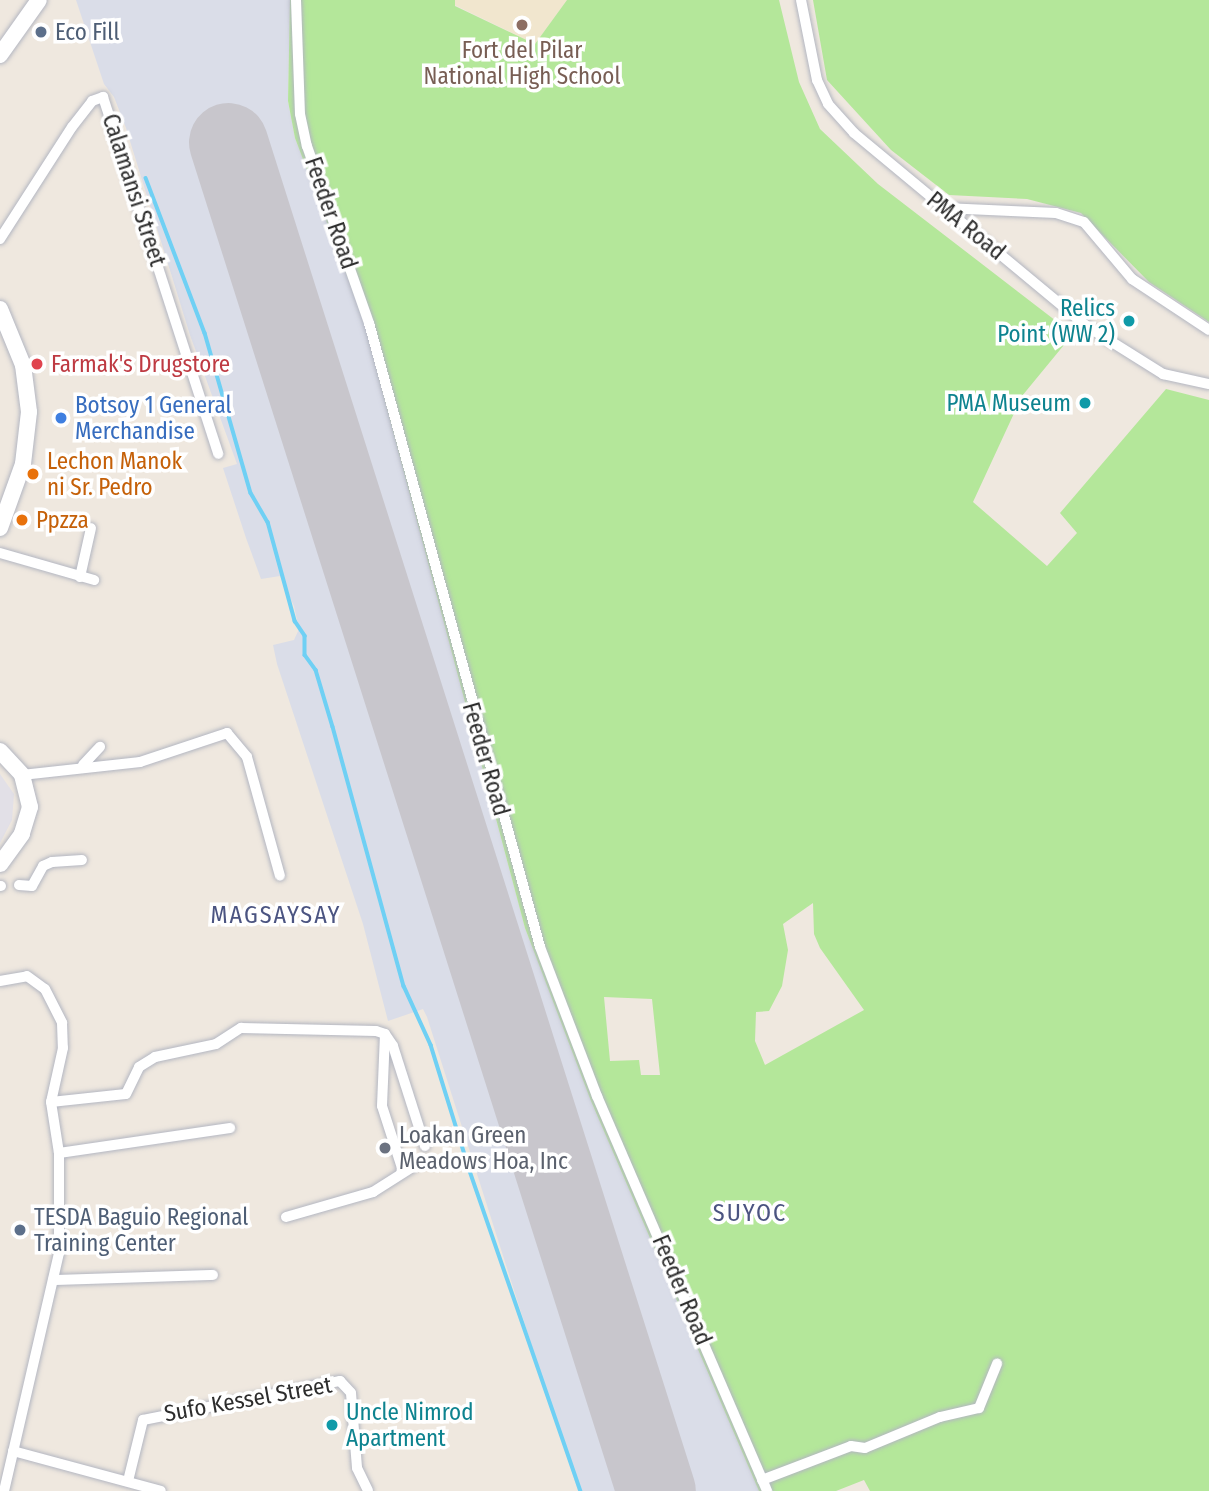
<!DOCTYPE html>
<style>
body{margin:0}
#map{position:relative;width:1209px;height:1491px;overflow:hidden;background:#efe8df;font-family:"Fira Sans Condensed",sans-serif}
div>[style]{position:absolute}
.industrial>*{inset:0;background:#e2e0e7}
.education>*{inset:0;background:#f1e6ce}
.airport>*{inset:0;background:#dadde8}
.green>*{inset:0;background:#b4e79a}
.stream>*{height:3.5px;margin:-1.75px;padding:0 1.75px;transform-origin:1.75px;border-radius:1.75px;background:#6fd0f4}
.runway>*{height:79px;margin:-39.5px;padding:0 39.5px;transform-origin:39.5px;border-radius:39.5px;background:#c8c6cc}
.roads{filter:drop-shadow(0 0 2px #b3b6c1) drop-shadow(0 0 2px #b3b6c1)}
.minor>*{height:10px;margin:-5px;padding:0 5px;transform-origin:5px;border-radius:5px;background:#fff}
.secondary>*{height:16px;margin:-8px;padding:0 8px;transform-origin:8px;border-radius:8px;background:#fff}
.dots>*{width:19px;height:19px;translate:-50% -50%;box-sizing:border-box;border:4px solid #fff;border-radius:50%}
span{translate:-50% -50%;white-space:nowrap;text-align:center;line-height:1.15;-webkit-text-stroke:7px #fff;paint-order:stroke}
.service-label{font-size:23px;color:#4e5e75}
.left{translate:0 -50%;text-align:left}
.education-label{font-size:23px;color:#785e54}
.street-label{font-size:23px;color:#2d2d2d}
.culture-label{font-size:23px;color:#0d838f}
.right{translate:-100% -50%;text-align:right}
.health-label{font-size:23px;color:#be3a42}
.shop-label{font-size:23px;color:#366cbe}
.food-label{font-size:23px;color:#c56008}
.worship-label{font-size:23px;color:#5b616d}
.neighbourhood-label{font-size:24px;color:#4b5481;letter-spacing:2px}
</style>
<div id="map">
<div class="industrial">
<i style="clip-path:polygon(0 774px,14px 794px,12px 820px,0 843px)"></i>
</div>
<div class="education">
<i style="clip-path:polygon(455px 0,567px 0,535px 44px,455px 5px)"></i>
</div>
<div class="airport">
<i style="clip-path:polygon(76px 0,290px 0,288px 101px,295px 138px,363px 318px,525px 928px,591px 1101px,759px 1491px,578px 1491px,427px 1017px,423px 1009px,388px 1021px,363px 924px,277px 664px,273px 645px,294px 640px,299px 629px,294px 606px,280px 576px,261px 579px,246px 538px,223px 468px,237px 464px,190px 335px,126px 128px,114px 97px,104px 84px)"></i>
</div>
<div class="green">
<i style="clip-path:polygon(evenodd,290px 0,455px 0,455px 6px,535px 44px,567px 0,779px 0,799px 82px,820px 129px,878px 184px,1073px 334px,1022px 396px,973px 502px,1047px 566px,1077px 533px,1060px 513px,1166px 389px,1209px 400px,1209px 1491px,870px 1491px,864px 1480px,836px 1491px,759px 1491px,591px 1101px,525px 928px,363px 318px,295px 138px,288px 101px,290px 0,813px 903px,814px 934px,820px 948px,864px 1010px,765px 1065px,755px 1041px,756px 1012px,769px 1011px,782px 986px,788px 950px,783px 924px,813px 903px,290px 0,604px 997px,652px 999px,660px 1075px,641px 1075px,639px 1060px,610px 1061px,604px 997px)"></i>
<i style="clip-path:polygon(813px 0,1209px 0,1209px 322px,1149px 282px,1081px 213px,1027px 199px,949px 195px,891px 150px,827px 80px)"></i>
</div>
<div class="stream">
<i style="left:146px;top:178px;width:166px;rotate:69.2deg"></i>
<i style="left:205px;top:333px;width:166px;rotate:74deg"></i>
<i style="left:251px;top:493px;width:34px;rotate:60deg"></i>
<i style="left:268px;top:522px;width:103px;rotate:74.7deg"></i>
<i style="left:295px;top:621px;width:18px;rotate:56deg"></i>
<i style="left:305px;top:636px;width:19px;rotate:90deg"></i>
<i style="left:305px;top:655px;width:19px;rotate:54deg"></i>
<i style="left:316px;top:670px;width:59px;rotate:73.4deg"></i>
<i style="left:333px;top:727px;width:269px;rotate:74.7deg"></i>
<i style="left:404px;top:986px;width:65px;rotate:65.4deg"></i>
<i style="left:431px;top:1045px;width:132px;rotate:72.8deg"></i>
<i style="left:470px;top:1171px;width:339px;rotate:70.9deg"></i>
</div>
<div class="runway">
<i style="left:228px;top:142px;width:1415px;rotate:72.4deg"></i>
</div>
<div class="roads">
<div class="minor">
<i style="left:296px;top:0;width:114px;rotate:88deg"></i>
<i style="left:300px;top:114px;width:33px;rotate:78deg"></i>
<i style="left:307px;top:146px;width:188px;rotate:70.7deg"></i>
<i style="left:369px;top:323px;width:647px;rotate:74.67deg"></i>
<i style="left:540px;top:947px;width:160px;rotate:69.1deg"></i>
<i style="left:597px;top:1096px;width:430px;rotate:66.7deg"></i>
<i style="left:801px;top:0;width:82px;rotate:78.7deg"></i>
<i style="left:817px;top:80px;width:26px;rotate:65deg"></i>
<i style="left:828px;top:104px;width:39px;rotate:48deg"></i>
<i style="left:854px;top:133px;width:304px;rotate:39.7deg"></i>
<i style="left:1088px;top:327px;width:89px;rotate:32.1deg"></i>
<i style="left:1163px;top:374px;width:47px;rotate:12.3deg"></i>
<i style="left:944px;top:208px;width:112px;rotate:2.6deg"></i>
<i style="left:1056px;top:213px;width:29px;rotate:18deg"></i>
<i style="left:1084px;top:222px;width:75px;rotate:49.9deg"></i>
<i style="left:1132px;top:279px;width:92px;rotate:33.5deg"></i>
<i style="left:0;top:239px;width:133px;rotate:-57.3deg"></i>
<i style="left:72px;top:127px;width:33px;rotate:-52deg"></i>
<i style="left:92px;top:101px;width:12px;rotate:-20deg"></i>
<i style="left:103px;top:97px;width:375px;rotate:72.1deg"></i>
<i style="left:0;top:553px;width:98px;rotate:16deg"></i>
<i style="left:80px;top:577px;width:50px;rotate:-77.3deg"></i>
<i style="left:83px;top:765px;width:25px;rotate:-47deg"></i>
<i style="left:22px;top:775px;width:119px;rotate:-6.3deg"></i>
<i style="left:140px;top:762px;width:92px;rotate:-18.4deg"></i>
<i style="left:227px;top:733px;width:31px;rotate:50deg"></i>
<i style="left:247px;top:757px;width:123px;rotate:74.5deg"></i>
<i style="left:19px;top:885px;width:13px;rotate:4deg"></i>
<i style="left:32px;top:886px;width:23px;rotate:-61deg"></i>
<i style="left:43px;top:866px;width:10px;rotate:-24deg"></i>
<i style="left:52px;top:862px;width:30px;rotate:-4deg"></i>
<i style="left:0;top:886px;width:1px"></i>
<i style="left:0;top:981px;width:27px;rotate:-10deg"></i>
<i style="left:27px;top:976px;width:22px;rotate:36deg"></i>
<i style="left:45px;top:989px;width:38px;rotate:63deg"></i>
<i style="left:62px;top:1023px;width:25px;rotate:88deg"></i>
<i style="left:63px;top:1048px;width:55px;rotate:102.5deg"></i>
<i style="left:51px;top:1102px;width:52px;rotate:81.1deg"></i>
<i style="left:59px;top:1153px;width:100px;rotate:90deg"></i>
<i style="left:59px;top:1253px;width:244px;rotate:103deg"></i>
<i style="left:385px;top:1034px;width:72px;rotate:92.4deg"></i>
<i style="left:382px;top:1106px;width:68px;rotate:72.1deg"></i>
<i style="left:51px;top:1102px;width:75px;rotate:-6.1deg"></i>
<i style="left:126px;top:1094px;width:30px;rotate:-64deg"></i>
<i style="left:139px;top:1067px;width:19px;rotate:-32deg"></i>
<i style="left:155px;top:1057px;width:62px;rotate:-12deg"></i>
<i style="left:216px;top:1044px;width:30px;rotate:-33deg"></i>
<i style="left:241px;top:1028px;width:135px;rotate:1.3deg"></i>
<i style="left:376px;top:1031px;width:9px;rotate:18deg"></i>
<i style="left:385px;top:1034px;width:14px;rotate:56deg"></i>
<i style="left:393px;top:1046px;width:105px;rotate:72.3deg"></i>
<i style="left:59px;top:1153px;width:173px;rotate:-8.3deg"></i>
<i style="left:286px;top:1217px;width:91px;rotate:-16deg"></i>
<i style="left:373px;top:1192px;width:49px;rotate:-32.4deg"></i>
<i style="left:53px;top:1280px;width:160px;rotate:-1.8deg"></i>
<i style="left:13px;top:1451px;width:153px;rotate:15.1deg"></i>
<i style="left:762px;top:1480px;width:95px;rotate:-20.9deg"></i>
<i style="left:851px;top:1446px;width:14px;rotate:8deg"></i>
<i style="left:865px;top:1448px;width:81px;rotate:-22.5deg"></i>
<i style="left:940px;top:1417px;width:40px;rotate:-13deg"></i>
<i style="left:979px;top:1408px;width:48px;rotate:-67.8deg"></i>
<i style="left:128px;top:1481px;width:63px;rotate:-76.2deg"></i>
<i style="left:143px;top:1420px;width:201px;rotate:-11.2deg"></i>
<i style="left:340px;top:1381px;width:16px;rotate:47deg"></i>
<i style="left:351px;top:1393px;width:75px;rotate:85.4deg"></i>
<i style="left:357px;top:1468px;width:25px;rotate:64deg"></i>
</div>
<div class="secondary">
<i style="left:0;top:55px;width:67px;rotate:-54.7deg"></i>
<i style="left:0;top:309px;width:61px;rotate:67.7deg"></i>
<i style="left:23px;top:365px;width:47px;rotate:82.7deg"></i>
<i style="left:29px;top:412px;width:52px;rotate:96.6deg"></i>
<i style="left:23px;top:464px;width:68px;rotate:109.8deg"></i>
<i style="left:0;top:751px;width:33px;rotate:47deg"></i>
<i style="left:22px;top:775px;width:33px;rotate:76deg"></i>
<i style="left:30px;top:807px;width:28px;rotate:107deg"></i>
<i style="left:22px;top:834px;width:37px;rotate:126deg"></i>
</div>
</div>
<div class="dots">
<i style="left:522px;top:25px;background:#8d6e63"></i>
<i style="left:41px;top:32px;background:#5c6f8a"></i>
<i style="left:1129px;top:321px;background:#0f9aa8"></i>
<i style="left:37px;top:364px;background:#e0444e"></i>
<i style="left:1085px;top:403px;background:#0f9aa8"></i>
<i style="left:61px;top:418px;background:#3f7fe0"></i>
<i style="left:33px;top:474px;background:#e8710a"></i>
<i style="left:22px;top:520px;background:#e8710a"></i>
<i style="left:385px;top:1148px;background:#6b7280"></i>
<i style="left:20px;top:1230px;background:#5c6f8a"></i>
<i style="left:332px;top:1425px;background:#0f9aa8"></i>
</div>
<div class="service-label">
<span class="left" style="left:55px;top:32px">Eco Fill</span>
<span class="left" style="left:34px;top:1230px">TESDA Baguio Regional<br>Training Center</span>
</div>
<div class="education-label">
<span style="left:522px;top:63px">Fort del Pilar<br>National High School</span>
</div>
<div class="street-label">
<span style="left:134px;top:190px;rotate:72deg">Calamansi Street</span>
<span style="left:331px;top:213px;rotate:71deg">Feeder Road</span>
<span style="left:966px;top:226px;rotate:39deg">PMA Road</span>
<span style="left:486px;top:759px;rotate:74deg">Feeder Road</span>
<span style="left:682px;top:1290px;rotate:67deg">Feeder Road</span>
<span style="left:248px;top:1399px;rotate:-10deg">Sufo Kessel Street</span>
</div>
<div class="culture-label">
<span class="right" style="left:1115px;top:321px">Relics<br>Point (WW 2)</span>
<span class="right" style="left:1071px;top:403px">PMA Museum</span>
<span class="left" style="left:346px;top:1425px">Uncle Nimrod<br>Apartment</span>
</div>
<div class="health-label">
<span class="left" style="left:51px;top:364px">Farmak's Drugstore</span>
</div>
<div class="shop-label">
<span class="left" style="left:75px;top:418px">Botsoy 1 General<br>Merchandise</span>
</div>
<div class="food-label">
<span class="left" style="left:47px;top:474px">Lechon Manok<br>ni Sr. Pedro</span>
<span class="left" style="left:36px;top:520px">Ppzza</span>
</div>
<div class="worship-label">
<span class="left" style="left:399px;top:1148px">Loakan Green<br>Meadows Hoa, Inc</span>
</div>
<div class="neighbourhood-label">
<span style="left:276px;top:916px">MAGSAYSAY</span>
<span style="left:750px;top:1214px">SUYOC</span>
</div>
</div>
